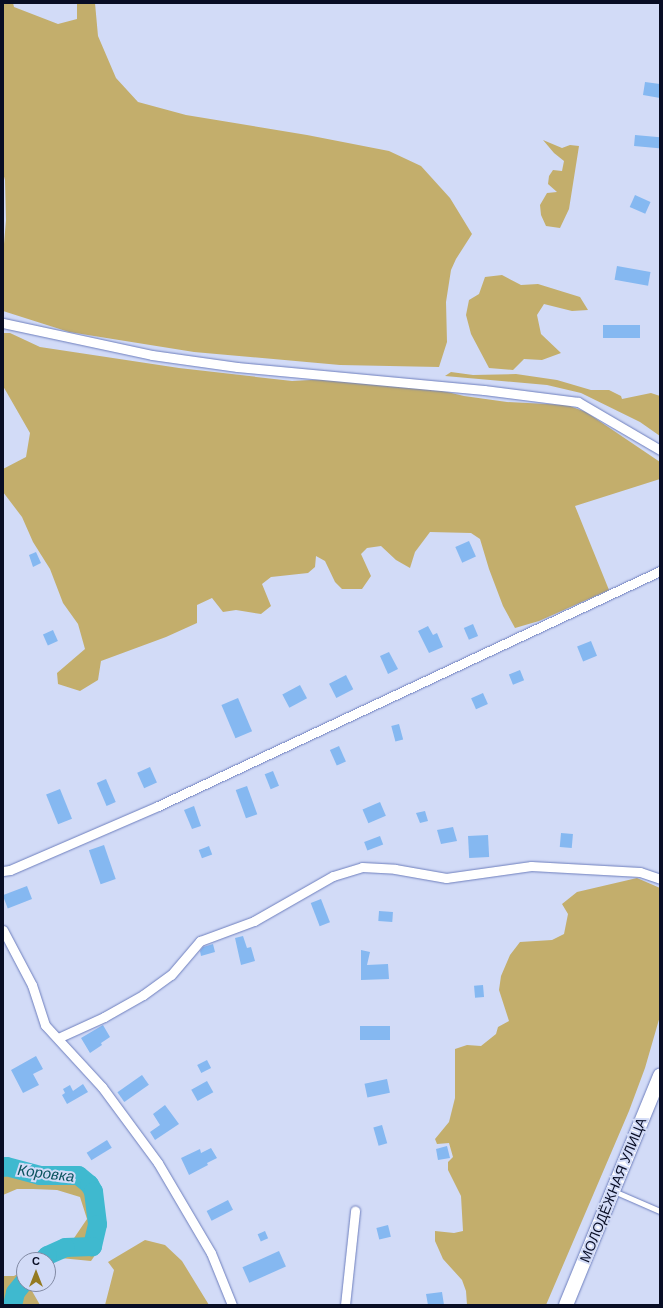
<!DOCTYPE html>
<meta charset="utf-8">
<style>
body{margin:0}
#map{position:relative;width:663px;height:1308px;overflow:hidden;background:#d2dbf7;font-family:Arial,sans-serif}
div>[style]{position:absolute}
.green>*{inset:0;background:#c3ae6c}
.river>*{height:19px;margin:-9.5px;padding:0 9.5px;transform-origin:9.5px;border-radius:9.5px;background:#3fb9cf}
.building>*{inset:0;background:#85b8f1;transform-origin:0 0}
.roads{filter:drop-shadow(0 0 1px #6d7ebd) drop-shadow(0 0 1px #6d7ebd)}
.service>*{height:4.5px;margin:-2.25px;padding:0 2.25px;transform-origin:2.25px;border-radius:2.25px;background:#fff}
.minor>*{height:9px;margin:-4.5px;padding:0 4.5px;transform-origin:4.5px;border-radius:4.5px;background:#fff}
.primary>*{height:14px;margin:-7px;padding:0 7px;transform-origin:7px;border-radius:7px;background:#fff}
span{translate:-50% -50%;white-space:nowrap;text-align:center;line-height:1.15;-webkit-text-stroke:4px #d2dbf7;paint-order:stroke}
.street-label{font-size:14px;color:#080d24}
.water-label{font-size:15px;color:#09525d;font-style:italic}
.frame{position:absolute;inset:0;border:4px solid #080d24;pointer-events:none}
.north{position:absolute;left:16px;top:1252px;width:40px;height:40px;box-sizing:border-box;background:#d2dbf7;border:1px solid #8189a3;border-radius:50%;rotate:0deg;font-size:11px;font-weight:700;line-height:16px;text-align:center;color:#080d24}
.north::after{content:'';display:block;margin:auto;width:14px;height:18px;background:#947a21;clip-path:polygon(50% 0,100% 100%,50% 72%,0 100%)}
</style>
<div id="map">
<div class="green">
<i style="clip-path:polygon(3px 3px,13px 3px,14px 7px,58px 24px,77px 19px,77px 3px,95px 3px,98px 36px,116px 78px,138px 102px,186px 115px,307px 135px,389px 151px,421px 166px,450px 198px,472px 234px,456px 259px,451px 270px,446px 302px,447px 342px,439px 367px,340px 365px,194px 352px,69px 332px,3px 311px,3px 256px,6px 220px,5px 180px,3px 173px)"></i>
<i style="clip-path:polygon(543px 140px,562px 148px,570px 145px,579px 146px,569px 209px,560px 228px,546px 226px,541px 215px,540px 205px,547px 193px,557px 192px,548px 184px,549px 176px,553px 170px,562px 171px,564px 161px,554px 153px)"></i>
<i style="clip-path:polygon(502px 275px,521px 285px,538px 284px,580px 297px,588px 310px,572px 311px,544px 304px,537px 315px,541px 334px,561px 353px,542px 360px,524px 359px,513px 370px,489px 368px,471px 334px,466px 315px,469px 300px,479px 294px,485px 277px)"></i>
<i style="clip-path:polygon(3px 333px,10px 333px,40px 347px,179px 368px,292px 381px,329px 379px,422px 386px,464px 396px,507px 402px,567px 405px,586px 412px,660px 462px,660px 479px,575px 506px,609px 590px,539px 621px,515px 628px,503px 606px,489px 569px,480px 539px,471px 533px,430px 532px,415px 552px,410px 568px,396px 560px,381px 546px,367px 548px,361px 554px,371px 576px,362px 589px,342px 589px,335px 582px,325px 561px,316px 556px,315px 567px,308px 573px,271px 577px,262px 584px,271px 606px,261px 614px,236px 610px,223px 612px,212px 598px,197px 605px,197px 623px,166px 637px,101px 661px,98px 680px,80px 691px,58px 684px,57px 673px,85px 649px,78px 624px,63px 603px,50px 569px,33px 542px,22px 517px,3px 492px,3px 469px,26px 457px,30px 433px,3px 386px)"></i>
<i style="clip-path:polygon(451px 372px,473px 375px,516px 374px,557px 380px,591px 390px,609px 390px,621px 396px,622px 399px,651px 393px,660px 396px,660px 436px,640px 422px,581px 393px,547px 385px,445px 376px)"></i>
<i style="clip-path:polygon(637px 878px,660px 888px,660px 1016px,645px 1068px,629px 1111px,546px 1305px,467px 1305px,466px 1291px,462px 1280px,443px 1259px,435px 1241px,435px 1231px,454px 1233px,463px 1231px,461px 1196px,448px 1170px,448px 1162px,453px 1157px,449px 1143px,437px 1144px,435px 1139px,449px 1122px,455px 1098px,455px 1049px,467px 1045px,481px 1046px,496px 1034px,498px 1027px,509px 1021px,499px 990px,501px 976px,510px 955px,520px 942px,552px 940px,564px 934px,568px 914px,562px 904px,577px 892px)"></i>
<i style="clip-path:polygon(14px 1162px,28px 1167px,57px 1169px,78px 1175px,94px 1188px,100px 1208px,100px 1248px,91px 1261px,50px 1257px,52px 1249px,72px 1241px,87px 1219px,80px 1197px,57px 1190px,33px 1189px,17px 1189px,3px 1195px,3px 1165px)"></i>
<i style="clip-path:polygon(145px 1240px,165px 1245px,182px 1261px,209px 1305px,105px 1305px,114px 1270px,108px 1262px)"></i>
<i style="clip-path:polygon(3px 1272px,4px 1276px,14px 1276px,21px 1272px,24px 1277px,24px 1284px,28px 1284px,40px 1305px,3px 1305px)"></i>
</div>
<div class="river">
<i style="left:3px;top:1167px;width:3px;rotate:-18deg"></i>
<i style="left:6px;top:1166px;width:34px;rotate:15deg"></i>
<i style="left:39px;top:1175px;width:39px"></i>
<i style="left:78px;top:1175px;width:14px;rotate:39deg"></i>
<i style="left:89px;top:1184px;width:8px;rotate:60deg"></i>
<i style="left:93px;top:1191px;width:33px;rotate:83deg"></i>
<i style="left:97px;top:1224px;width:23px;rotate:103deg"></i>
<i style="left:92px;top:1246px;width:27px;rotate:178deg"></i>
<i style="left:65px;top:1247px;width:20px;rotate:156deg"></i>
<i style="left:47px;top:1255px;width:7px;rotate:135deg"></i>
<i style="left:12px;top:1305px;width:13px;rotate:-77deg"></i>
<i style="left:15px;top:1292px;width:14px;rotate:-51deg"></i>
</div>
<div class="building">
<i style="clip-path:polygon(645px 82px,660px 84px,660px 98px,643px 95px)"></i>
<i style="left:635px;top:135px;width:25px;height:11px;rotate:5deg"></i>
<i style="left:635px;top:195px;width:17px;height:13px;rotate:24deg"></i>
<i style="left:617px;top:266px;width:34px;height:14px;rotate:10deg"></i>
<i style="left:603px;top:325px;width:37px;height:13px"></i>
<i style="left:469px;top:541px;width:17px;height:15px;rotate:66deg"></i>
<i style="clip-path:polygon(36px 552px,41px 563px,33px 567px,29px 555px)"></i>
<i style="left:473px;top:624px;width:13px;height:10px;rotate:67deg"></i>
<i style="clip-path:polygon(428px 626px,433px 635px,437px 633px,443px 647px,429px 653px,418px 631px)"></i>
<i style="left:53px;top:630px;width:12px;height:11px;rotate:66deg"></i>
<i style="left:591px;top:641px;width:16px;height:15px;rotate:68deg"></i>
<i style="clip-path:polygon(389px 652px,398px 669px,388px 674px,380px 656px)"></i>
<i style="left:520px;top:670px;width:11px;height:12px;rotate:68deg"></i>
<i style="left:346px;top:675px;width:16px;height:19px;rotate:63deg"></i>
<i style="left:300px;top:685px;width:15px;height:20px;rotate:62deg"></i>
<i style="left:483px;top:693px;width:12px;height:13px;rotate:66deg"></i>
<i style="left:238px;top:698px;width:36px;height:18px;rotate:67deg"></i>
<i style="left:399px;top:724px;width:16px;height:8px;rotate:75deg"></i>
<i style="left:339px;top:746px;width:17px;height:10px;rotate:66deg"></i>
<i style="left:150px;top:767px;width:17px;height:14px;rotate:66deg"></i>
<i style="left:273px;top:771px;width:16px;height:9px;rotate:68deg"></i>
<i style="left:106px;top:779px;width:25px;height:10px;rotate:67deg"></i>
<i style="left:247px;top:786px;width:30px;height:12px;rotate:70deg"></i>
<i style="left:60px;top:789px;width:32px;height:15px;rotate:68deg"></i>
<i style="left:380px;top:802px;width:15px;height:19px;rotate:67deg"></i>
<i style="clip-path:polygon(194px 806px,201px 826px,192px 829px,184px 810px)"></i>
<i style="clip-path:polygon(425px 811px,428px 821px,420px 823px,416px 813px)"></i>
<i style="clip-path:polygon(453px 827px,457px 841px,441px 844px,437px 830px)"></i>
<i style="left:561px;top:833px;width:12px;height:14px;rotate:5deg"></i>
<i style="left:488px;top:835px;width:22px;height:20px;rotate:87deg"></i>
<i style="left:380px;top:836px;width:9px;height:17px;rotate:69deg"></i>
<i style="left:104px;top:845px;width:36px;height:16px;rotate:71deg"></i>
<i style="left:209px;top:846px;width:9px;height:11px;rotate:69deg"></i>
<i style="left:27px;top:886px;width:14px;height:26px;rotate:69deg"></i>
<i style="left:321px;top:899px;width:25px;height:11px;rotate:69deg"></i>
<i style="left:379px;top:911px;width:14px;height:10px;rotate:4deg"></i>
<i style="clip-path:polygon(243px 936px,247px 948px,251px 947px,255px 961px,241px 965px,235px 938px)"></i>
<i style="clip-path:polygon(213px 944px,215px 952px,201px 956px,200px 951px,203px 947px)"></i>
<i style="clip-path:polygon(361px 950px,370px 952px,367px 965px,388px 964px,389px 979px,361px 980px)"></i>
<i style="left:483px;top:985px;width:12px;height:9px;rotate:85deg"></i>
<i style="clip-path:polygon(103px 1025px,110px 1037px,101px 1043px,102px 1045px,90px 1053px,81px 1038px)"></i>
<i style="left:360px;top:1026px;width:30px;height:14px"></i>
<i style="clip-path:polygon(36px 1056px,43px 1069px,33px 1074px,39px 1085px,23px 1093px,11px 1070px)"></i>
<i style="left:207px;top:1060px;width:9px;height:11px;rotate:63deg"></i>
<i style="left:142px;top:1075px;width:12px;height:30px;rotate:55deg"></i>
<i style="left:387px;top:1079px;width:14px;height:23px;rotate:78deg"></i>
<i style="left:207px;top:1081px;width:13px;height:18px;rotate:61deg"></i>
<i style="clip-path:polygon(83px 1084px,88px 1092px,67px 1104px,62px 1095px,65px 1093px,63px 1089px,70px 1085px,73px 1091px)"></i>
<i style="clip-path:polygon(165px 1105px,179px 1124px,155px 1140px,150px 1132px,160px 1125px,153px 1114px)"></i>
<i style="left:382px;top:1125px;width:19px;height:9px;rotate:74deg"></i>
<i style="left:107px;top:1140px;width:9px;height:24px;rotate:58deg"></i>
<i style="clip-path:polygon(447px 1146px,450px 1158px,438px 1160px,436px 1149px)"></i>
<i style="clip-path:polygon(211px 1148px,217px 1158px,207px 1163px,208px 1165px,189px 1175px,181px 1158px,200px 1149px,201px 1153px)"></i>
<i style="left:228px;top:1200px;width:11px;height:24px;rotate:63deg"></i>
<i style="left:388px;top:1225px;width:12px;height:12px;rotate:76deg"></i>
<i style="left:265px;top:1231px;width:8px;height:8px;rotate:67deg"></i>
<i style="left:279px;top:1251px;width:17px;height:40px;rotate:66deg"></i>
<i style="clip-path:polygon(442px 1292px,444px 1305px,428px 1305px,426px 1294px)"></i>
</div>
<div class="roads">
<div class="service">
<i style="left:614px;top:1191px;width:50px;rotate:23.5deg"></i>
</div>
<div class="minor">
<i style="left:3px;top:323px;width:152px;rotate:12.1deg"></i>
<i style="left:152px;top:355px;width:86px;rotate:8deg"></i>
<i style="left:237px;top:367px;width:248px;rotate:5.3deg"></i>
<i style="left:484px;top:390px;width:95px;rotate:7.3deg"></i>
<i style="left:578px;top:402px;width:95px;rotate:30.3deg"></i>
<i style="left:3px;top:871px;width:7px;rotate:-8deg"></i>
<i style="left:10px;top:870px;width:161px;rotate:-23.4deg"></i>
<i style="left:158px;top:806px;width:554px;rotate:-25.09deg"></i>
<i style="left:3px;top:930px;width:62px;rotate:62.2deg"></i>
<i style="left:32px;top:985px;width:42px;rotate:72deg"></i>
<i style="left:45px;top:1025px;width:84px;rotate:47.4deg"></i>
<i style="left:102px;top:1087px;width:94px;rotate:53.6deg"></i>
<i style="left:158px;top:1163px;width:104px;rotate:59.5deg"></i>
<i style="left:211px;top:1253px;width:56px;rotate:68deg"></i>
<i style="left:58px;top:1038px;width:51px;rotate:-24.5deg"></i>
<i style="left:104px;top:1017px;width:45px;rotate:-29.4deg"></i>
<i style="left:143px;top:995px;width:34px;rotate:-36deg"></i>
<i style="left:171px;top:975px;width:45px;rotate:-49.5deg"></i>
<i style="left:200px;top:941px;width:58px;rotate:-20.3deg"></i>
<i style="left:254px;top:921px;width:91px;rotate:-29.7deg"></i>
<i style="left:333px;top:876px;width:30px;rotate:-17deg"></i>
<i style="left:362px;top:867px;width:33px;rotate:3deg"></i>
<i style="left:395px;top:869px;width:52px;rotate:10deg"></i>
<i style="left:446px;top:878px;width:86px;rotate:-8deg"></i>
<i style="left:531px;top:866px;width:109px;rotate:3.2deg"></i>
<i style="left:640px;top:872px;width:21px;rotate:19deg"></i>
<i style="left:345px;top:1305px;width:95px;rotate:-83.9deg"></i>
</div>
<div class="primary">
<i style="left:566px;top:1305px;width:248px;rotate:-67.7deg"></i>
</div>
</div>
<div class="street-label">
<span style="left:613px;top:1190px;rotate:-68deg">МОЛОДЁЖНАЯ УЛИЦА</span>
</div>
<div class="water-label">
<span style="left:46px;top:1173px;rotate:7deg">Коровка</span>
</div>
<div class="frame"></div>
<div class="north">С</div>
</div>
